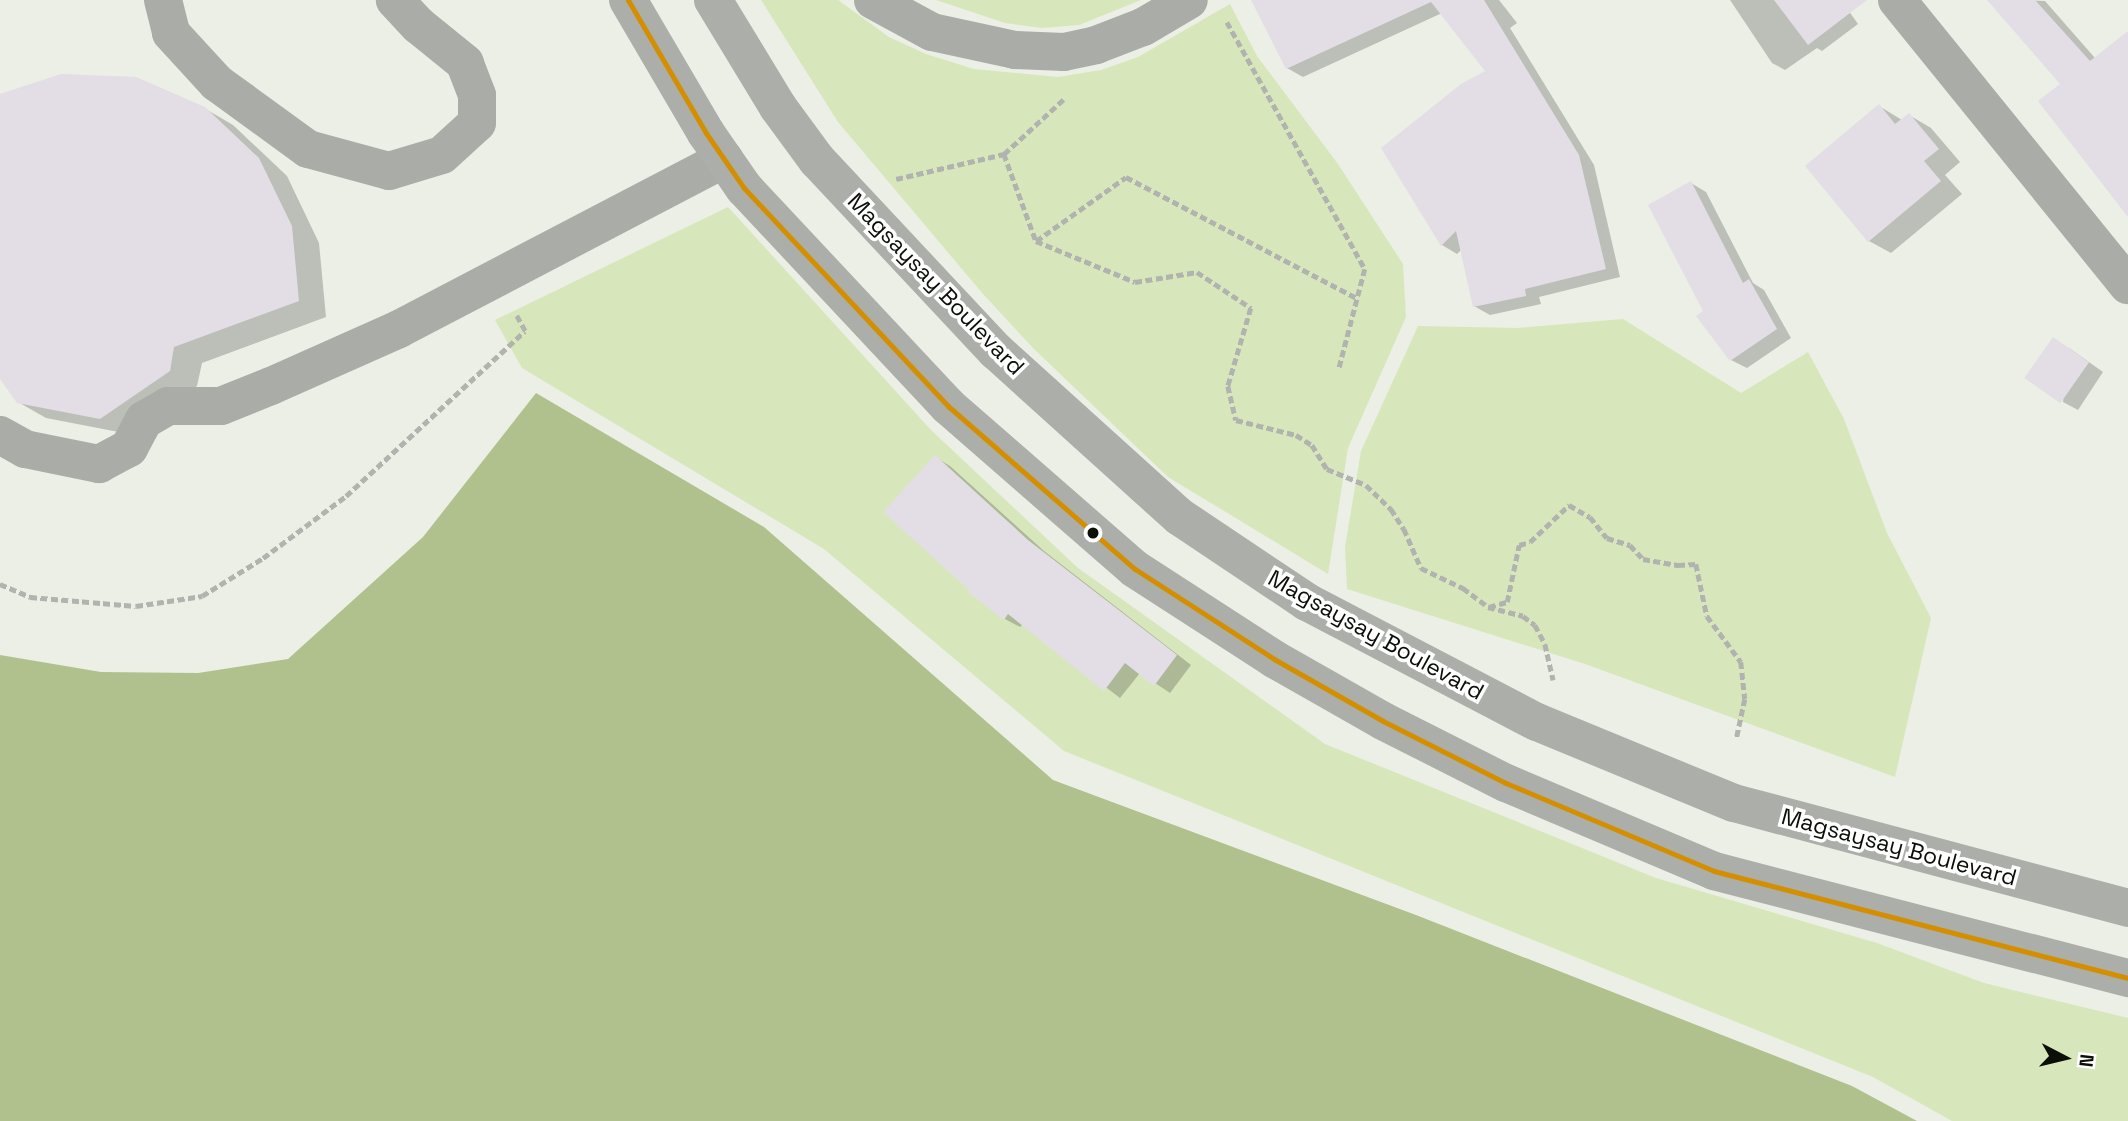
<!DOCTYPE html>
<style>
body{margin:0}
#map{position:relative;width:2128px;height:1121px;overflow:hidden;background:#ebefe5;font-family:"Space Grotesk",sans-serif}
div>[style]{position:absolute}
.green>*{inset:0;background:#d8e6bc}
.water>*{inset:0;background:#b1c18d}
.shadow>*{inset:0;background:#0003}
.building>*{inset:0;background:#e3dde6;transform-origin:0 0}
.path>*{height:4.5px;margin-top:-2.25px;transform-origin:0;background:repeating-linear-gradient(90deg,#b1b4ae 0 7px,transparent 0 10.5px)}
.minor>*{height:38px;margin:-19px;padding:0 19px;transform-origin:19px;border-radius:19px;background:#aaaca7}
.major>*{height:38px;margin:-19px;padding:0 19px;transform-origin:19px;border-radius:19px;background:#acaea9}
.bus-1>*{height:5px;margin:-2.5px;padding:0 2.5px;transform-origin:2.5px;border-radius:2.5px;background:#d48f01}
.dots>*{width:19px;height:19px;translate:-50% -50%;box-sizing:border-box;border:4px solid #fff;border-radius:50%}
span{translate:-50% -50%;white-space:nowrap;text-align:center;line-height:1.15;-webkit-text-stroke:7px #fff;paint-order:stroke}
.street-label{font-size:23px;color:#0c0e08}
.north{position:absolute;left:2030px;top:1023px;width:70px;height:70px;-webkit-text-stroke:5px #fff;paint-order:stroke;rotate:97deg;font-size:19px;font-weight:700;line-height:28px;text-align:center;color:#0c0e08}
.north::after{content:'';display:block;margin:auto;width:24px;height:32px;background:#0c0e08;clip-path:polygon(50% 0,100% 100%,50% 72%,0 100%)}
</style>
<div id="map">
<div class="green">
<i style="clip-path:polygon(761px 0,838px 0,889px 37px,926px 54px,974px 69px,1058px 77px,1101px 70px,1138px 57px,1230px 4px,1257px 56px,1338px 164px,1403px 264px,1406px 317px,1348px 448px,1328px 574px,1168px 477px,1033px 348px,983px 294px,838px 122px)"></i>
<i style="clip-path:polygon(936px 0,1141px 0,1079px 25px,1042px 28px,1005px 23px)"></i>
<i style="clip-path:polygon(728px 207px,931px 430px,1078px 568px,1325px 744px,1656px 878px,1877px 943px,1984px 983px,2128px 1018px,2128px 1121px,1952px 1121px,1873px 1077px,1064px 751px,824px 549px,522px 368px,495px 320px)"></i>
<i style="clip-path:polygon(1623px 319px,1741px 393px,1808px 352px,1844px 419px,1887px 533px,1931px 618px,1895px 777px,1585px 664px,1347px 589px,1345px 547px,1361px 451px,1418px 326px,1518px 328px)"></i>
</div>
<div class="water">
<i style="clip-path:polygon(536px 393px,764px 527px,1053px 780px,1416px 915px,1852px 1086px,1917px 1121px,0 1121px,0 655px,101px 672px,198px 673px,288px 659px,423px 537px)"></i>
</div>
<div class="shadow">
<i style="clip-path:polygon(1253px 0,1499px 0,1517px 23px,1510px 28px,1594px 165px,1620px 277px,1539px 297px,1541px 304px,1490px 315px,1474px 306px,1462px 249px,1457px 254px,1442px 245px,1384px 148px,1488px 71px,1442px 13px,1303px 77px,1287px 68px)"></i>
<i style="clip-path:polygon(1730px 0,1841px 0,1858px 24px,1822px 51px,1817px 48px,1785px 70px,1772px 63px)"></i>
<i style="clip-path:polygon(2014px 0,2045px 1px,2095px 58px,2128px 33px,2128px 214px,2063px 84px)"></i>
<i style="clip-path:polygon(0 96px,204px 108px,233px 125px,287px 176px,319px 243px,326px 317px,202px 363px,197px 386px,129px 434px,46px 418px,18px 402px,0 375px)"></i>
<i style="clip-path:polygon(1879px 106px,1902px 120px,1909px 115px,1931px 128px,1960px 162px,1945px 175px,1962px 194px,1891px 253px,1869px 241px)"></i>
<i style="clip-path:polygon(1691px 183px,1706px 192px,1753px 283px,1764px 290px,1791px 338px,1747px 368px,1731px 360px,1705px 311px)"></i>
<i style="clip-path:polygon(2069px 348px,2103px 372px,2078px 410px,2063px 402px)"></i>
<i style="clip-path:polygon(935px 457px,950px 466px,1044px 551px,1191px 665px,1170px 693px,1140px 673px,1120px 698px,1023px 624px,1020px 627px,1005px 619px,970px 591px)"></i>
</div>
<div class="building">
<i style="clip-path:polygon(1251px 0,1484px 0,1579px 155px,1606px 269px,1525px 289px,1526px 296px,1473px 307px,1456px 231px,1441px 246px,1381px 148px,1461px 84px,1485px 71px,1431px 2px,1286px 69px)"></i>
<i style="clip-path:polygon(1774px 0,1867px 0,1808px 45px)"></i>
<i style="clip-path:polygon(1987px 0,2035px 0,2090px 61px,2128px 31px,2128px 217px,2038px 101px,2060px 84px)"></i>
<i style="clip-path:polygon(61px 74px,136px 77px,205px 107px,259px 158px,292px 226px,299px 301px,174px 347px,170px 371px,100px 419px,17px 403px,0 379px,0 94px)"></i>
<i style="clip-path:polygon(1879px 104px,1895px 124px,1909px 113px,1939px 149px,1924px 161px,1941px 181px,1868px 242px,1805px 166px)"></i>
<i style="clip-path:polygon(1691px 181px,1743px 283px,1749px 279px,1777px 329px,1730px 361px,1696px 316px,1703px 311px,1648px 205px)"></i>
<i style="left:2053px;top:337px;width:44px;height:50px;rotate:35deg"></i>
<i style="clip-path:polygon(935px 455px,1028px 540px,1177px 655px,1154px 686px,1125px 663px,1104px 691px,1008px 614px,1004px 620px,968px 592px,969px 590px,883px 512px)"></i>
</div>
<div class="path">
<i style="left:1227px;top:22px;width:283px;rotate:60.8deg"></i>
<i style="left:1365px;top:269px;width:103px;rotate:104.6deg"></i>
<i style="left:1004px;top:154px;width:93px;rotate:69.8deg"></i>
<i style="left:1036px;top:241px;width:107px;rotate:22.5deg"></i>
<i style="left:1135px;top:282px;width:63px;rotate:-9.2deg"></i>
<i style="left:1197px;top:272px;width:65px;rotate:33.7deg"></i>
<i style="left:1251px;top:308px;width:81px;rotate:106.4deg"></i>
<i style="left:1228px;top:386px;width:35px;rotate:77deg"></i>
<i style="left:1236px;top:420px;width:62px;rotate:14deg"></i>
<i style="left:1296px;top:435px;width:19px;rotate:32deg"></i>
<i style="left:1312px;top:445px;width:28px;rotate:58deg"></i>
<i style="left:1327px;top:469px;width:42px;rotate:22.3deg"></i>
<i style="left:1366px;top:485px;width:35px;rotate:44deg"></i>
<i style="left:1391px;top:509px;width:24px;rotate:57deg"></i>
<i style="left:1404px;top:529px;width:43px;rotate:66.4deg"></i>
<i style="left:1421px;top:568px;width:47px;rotate:25.5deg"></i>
<i style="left:1463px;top:588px;width:31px;rotate:37deg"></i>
<i style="left:1488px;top:607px;width:36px;rotate:14deg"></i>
<i style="left:1523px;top:616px;width:15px;rotate:37deg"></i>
<i style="left:1535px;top:625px;width:21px;rotate:62deg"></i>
<i style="left:1545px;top:644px;width:37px;rotate:77deg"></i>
<i style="left:896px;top:179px;width:111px;rotate:-13deg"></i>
<i style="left:1004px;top:154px;width:83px;rotate:-42.6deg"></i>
<i style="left:1036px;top:241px;width:110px;rotate:-35.4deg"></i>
<i style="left:1126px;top:177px;width:260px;rotate:27.7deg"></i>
<i style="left:0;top:584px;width:33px;rotate:23deg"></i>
<i style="left:30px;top:597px;width:106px;rotate:4.9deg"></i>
<i style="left:136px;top:606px;width:67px;rotate:-8.6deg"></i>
<i style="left:202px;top:596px;width:72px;rotate:-31.9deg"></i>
<i style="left:263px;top:558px;width:104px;rotate:-36.8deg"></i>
<i style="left:346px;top:496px;width:243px;rotate:-42.7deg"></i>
<i style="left:525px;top:331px;width:18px;rotate:-119deg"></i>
<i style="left:1489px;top:607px;width:19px;rotate:-16deg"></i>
<i style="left:1507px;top:602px;width:58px;rotate:-78.1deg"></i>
<i style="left:1519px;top:545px;width:11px;rotate:-15deg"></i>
<i style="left:1530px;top:542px;width:54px;rotate:-43.5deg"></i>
<i style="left:1569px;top:505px;width:24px;rotate:30deg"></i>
<i style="left:1590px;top:517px;width:27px;rotate:51deg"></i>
<i style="left:1607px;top:538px;width:24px;rotate:17deg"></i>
<i style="left:1630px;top:545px;width:19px;rotate:47deg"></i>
<i style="left:1643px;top:559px;width:36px;rotate:10deg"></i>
<i style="left:1678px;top:565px;width:18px;rotate:-3deg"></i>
<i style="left:1696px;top:564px;width:53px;rotate:78.1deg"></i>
<i style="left:1707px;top:616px;width:57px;rotate:53.5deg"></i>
<i style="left:1741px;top:662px;width:37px;rotate:84deg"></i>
<i style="left:1745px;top:699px;width:40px;rotate:102deg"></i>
</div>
<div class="minor">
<i style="left:163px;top:0;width:34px;rotate:76deg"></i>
<i style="left:171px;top:33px;width:68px;rotate:47.4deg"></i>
<i style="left:217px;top:83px;width:112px;rotate:36deg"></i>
<i style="left:308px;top:149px;width:84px;rotate:15.2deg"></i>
<i style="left:389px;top:171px;width:55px;rotate:-16.8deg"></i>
<i style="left:442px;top:155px;width:47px;rotate:-42.4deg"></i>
<i style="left:477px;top:123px;width:28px;rotate:-90deg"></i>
<i style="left:477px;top:95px;width:34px;rotate:-111deg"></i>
<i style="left:465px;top:63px;width:60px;rotate:-141deg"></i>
<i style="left:418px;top:25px;width:34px;rotate:-133deg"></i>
<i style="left:873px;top:0;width:67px;rotate:28.5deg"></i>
<i style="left:932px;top:32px;width:85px;rotate:12.2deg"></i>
<i style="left:1015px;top:50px;width:49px;rotate:2.3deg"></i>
<i style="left:1064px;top:52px;width:33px;rotate:-12deg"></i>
<i style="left:1096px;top:45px;width:50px;rotate:-21deg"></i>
<i style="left:1143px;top:27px;width:53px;rotate:-30.4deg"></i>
<i style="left:1897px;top:0;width:367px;rotate:51deg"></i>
<i style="left:0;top:435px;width:29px;rotate:29deg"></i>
<i style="left:25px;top:449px;width:76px;rotate:11.5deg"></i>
<i style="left:99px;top:464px;width:34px;rotate:-28deg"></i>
<i style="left:129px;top:448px;width:32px;rotate:-62deg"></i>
<i style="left:144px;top:420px;width:28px;rotate:-30deg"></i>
<i style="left:168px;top:406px;width:53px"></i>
<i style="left:221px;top:406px;width:54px;rotate:-21.8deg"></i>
<i style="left:271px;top:386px;width:140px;rotate:-24deg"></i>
<i style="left:399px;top:329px;width:367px;rotate:-27.6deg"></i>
</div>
<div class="major">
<i style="left:628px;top:0;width:154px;rotate:59.6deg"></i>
<i style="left:706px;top:133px;width:67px;rotate:55.4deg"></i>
<i style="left:744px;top:188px;width:299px;rotate:46.9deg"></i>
<i style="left:948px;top:406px;width:248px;rotate:41.1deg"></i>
<i style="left:1135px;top:569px;width:166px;rotate:32.9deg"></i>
<i style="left:1274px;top:659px;width:125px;rotate:29.6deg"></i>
<i style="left:1383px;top:721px;width:138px;rotate:26.8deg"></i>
<i style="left:1506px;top:783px;width:226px;rotate:22.9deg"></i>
<i style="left:1714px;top:871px;width:428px;rotate:14.5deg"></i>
<i style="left:713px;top:0;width:125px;rotate:58.7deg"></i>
<i style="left:778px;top:107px;width:66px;rotate:53.7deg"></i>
<i style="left:817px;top:160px;width:262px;rotate:46.9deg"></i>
<i style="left:996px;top:351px;width:248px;rotate:42.1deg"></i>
<i style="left:1180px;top:517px;width:153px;rotate:33.8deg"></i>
<i style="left:1307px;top:602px;width:259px;rotate:27.6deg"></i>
<i style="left:1537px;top:722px;width:213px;rotate:22.4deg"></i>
<i style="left:1734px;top:803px;width:408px;rotate:14.9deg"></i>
</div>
<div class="bus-1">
<i style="left:628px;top:0;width:154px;rotate:59.6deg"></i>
<i style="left:706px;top:133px;width:67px;rotate:55.4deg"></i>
<i style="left:744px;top:188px;width:299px;rotate:46.9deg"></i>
<i style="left:948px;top:406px;width:248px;rotate:41.1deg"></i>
<i style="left:1135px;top:569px;width:166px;rotate:32.9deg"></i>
<i style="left:1274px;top:659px;width:125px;rotate:29.6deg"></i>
<i style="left:1383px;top:721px;width:138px;rotate:26.8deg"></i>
<i style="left:1506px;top:783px;width:226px;rotate:22.9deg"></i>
<i style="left:1714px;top:871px;width:428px;rotate:14.5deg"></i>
</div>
<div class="dots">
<i style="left:1093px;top:533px;background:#0c0e08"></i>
</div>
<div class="street-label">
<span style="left:936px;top:284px;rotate:46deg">Magsaysay Boulevard</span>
<span style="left:1376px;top:635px;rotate:29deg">Magsaysay Boulevard</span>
<span style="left:1899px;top:847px;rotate:15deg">Magsaysay Boulevard</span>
</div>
<div class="north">N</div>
</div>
